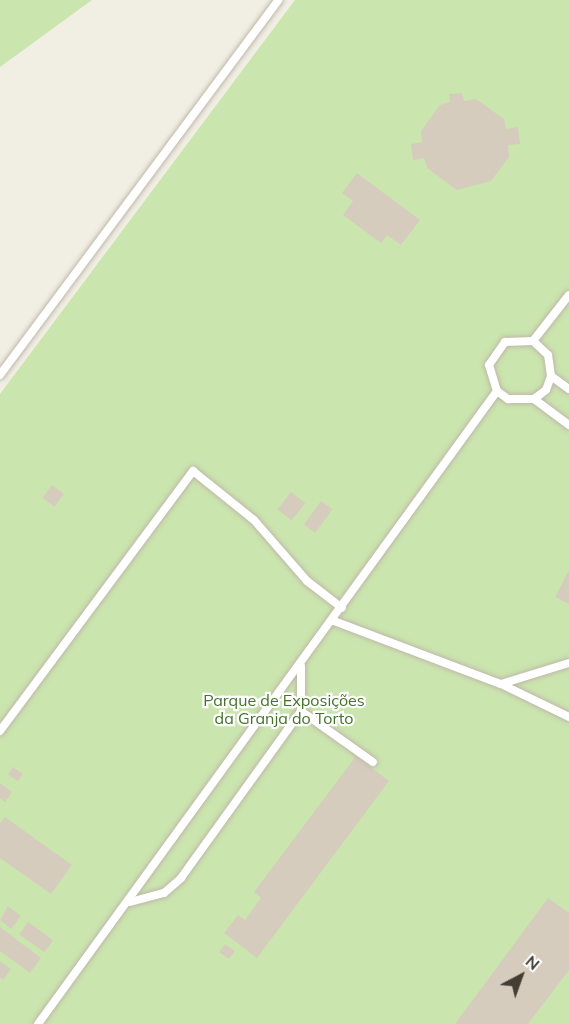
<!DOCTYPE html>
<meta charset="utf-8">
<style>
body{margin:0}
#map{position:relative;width:569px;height:1024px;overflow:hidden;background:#f1eee4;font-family:Mulish,sans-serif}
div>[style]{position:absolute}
.green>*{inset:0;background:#cbe5ae}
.building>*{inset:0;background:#d6ccbd;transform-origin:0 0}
.roads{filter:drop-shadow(0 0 2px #bfb8aa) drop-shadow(0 0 2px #bfb8aa)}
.lane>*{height:8px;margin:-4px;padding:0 4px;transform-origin:4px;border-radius:4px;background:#fff}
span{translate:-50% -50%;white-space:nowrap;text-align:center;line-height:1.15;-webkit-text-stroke:4.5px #fff;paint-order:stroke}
.park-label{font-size:16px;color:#44732a}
.north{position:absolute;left:491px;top:946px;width:60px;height:60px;-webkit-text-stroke:4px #fff;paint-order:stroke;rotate:41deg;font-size:16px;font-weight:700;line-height:24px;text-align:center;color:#433e34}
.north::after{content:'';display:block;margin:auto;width:21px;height:27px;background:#433e34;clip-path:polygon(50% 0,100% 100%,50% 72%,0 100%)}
</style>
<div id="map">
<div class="green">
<i style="clip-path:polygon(0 0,92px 0,0 67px)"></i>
<i style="clip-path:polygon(295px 0,569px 0,569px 1024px,0 1024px,0 394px)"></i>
</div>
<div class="building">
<i style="clip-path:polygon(462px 93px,464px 101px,476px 99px,504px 119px,506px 129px,518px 127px,520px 144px,508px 145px,509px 157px,491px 181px,457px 190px,427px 168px,424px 158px,413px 160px,411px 144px,422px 142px,421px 131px,440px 105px,450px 102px,449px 94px)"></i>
<i style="clip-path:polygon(357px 173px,420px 220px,401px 245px,387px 235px,381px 243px,343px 215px,353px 201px,342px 193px)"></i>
<i style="left:52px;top:485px;width:15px;height:16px;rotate:37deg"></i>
<i style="left:291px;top:492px;width:18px;height:22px;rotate:38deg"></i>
<i style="left:321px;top:501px;width:14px;height:29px;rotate:36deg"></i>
<i style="clip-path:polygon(569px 570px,569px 604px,555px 597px)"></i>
<i style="clip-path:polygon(356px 756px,389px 781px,257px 958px,224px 933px,238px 915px,245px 920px,261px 898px,254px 892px)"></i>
<i style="left:13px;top:767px;width:12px;height:9px;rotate:35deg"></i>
<i style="clip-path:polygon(0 783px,12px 792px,5px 802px,0 798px)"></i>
<i style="clip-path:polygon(5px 817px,72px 865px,51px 894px,0 858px,0 824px)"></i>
<i style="clip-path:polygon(548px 898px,569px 913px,569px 970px,528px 1024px,455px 1024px)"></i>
<i style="clip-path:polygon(8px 906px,21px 916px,11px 929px,0 920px)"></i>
<i style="left:28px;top:922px;width:31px;height:15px;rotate:36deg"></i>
<i style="clip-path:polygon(0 927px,41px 958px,30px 973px,0 951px)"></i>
<i style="left:225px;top:944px;width:12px;height:10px;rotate:35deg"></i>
<i style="clip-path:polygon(0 961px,11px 969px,3px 980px,0 978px)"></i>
</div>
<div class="roads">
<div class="lane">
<i style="left:533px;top:341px;width:58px;rotate:-52deg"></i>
<i style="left:0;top:375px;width:467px;rotate:-53.4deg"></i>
<i style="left:551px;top:376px;width:22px;rotate:36deg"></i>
<i style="left:534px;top:399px;width:15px;rotate:-37deg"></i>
<i style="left:546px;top:390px;width:15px;rotate:-70deg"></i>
<i style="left:551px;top:376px;width:21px;rotate:-98deg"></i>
<i style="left:548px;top:355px;width:21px;rotate:-137deg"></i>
<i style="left:533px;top:341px;width:28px;rotate:178deg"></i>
<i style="left:505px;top:342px;width:28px;rotate:125deg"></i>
<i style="left:489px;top:365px;width:27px;rotate:73deg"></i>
<i style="left:497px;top:391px;width:14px;rotate:36deg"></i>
<i style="left:508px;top:399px;width:26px"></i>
<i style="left:534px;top:399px;width:44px;rotate:36.6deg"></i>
<i style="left:334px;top:621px;width:178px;rotate:20.7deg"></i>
<i style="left:501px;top:684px;width:76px;rotate:25.9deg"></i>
<i style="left:501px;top:684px;width:71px;rotate:-17.2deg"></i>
<i style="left:301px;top:711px;width:88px;rotate:35.3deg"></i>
<i style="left:0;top:731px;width:324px;rotate:-53.4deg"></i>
<i style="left:193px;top:471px;width:78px;rotate:38.8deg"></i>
<i style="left:254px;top:520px;width:81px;rotate:49deg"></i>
<i style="left:307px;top:581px;width:44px;rotate:37.6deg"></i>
<i style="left:130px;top:902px;width:35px;rotate:-15deg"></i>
<i style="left:164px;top:893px;width:23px;rotate:-41deg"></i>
<i style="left:181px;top:878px;width:206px;rotate:-54.3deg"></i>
<i style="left:301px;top:711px;width:45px;rotate:-90deg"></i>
<i style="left:38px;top:1024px;width:782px;rotate:-54.05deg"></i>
</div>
</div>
<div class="park-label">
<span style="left:284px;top:709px">Parque de Exposições<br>da Granja do Torto</span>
</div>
<div class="north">N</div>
</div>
